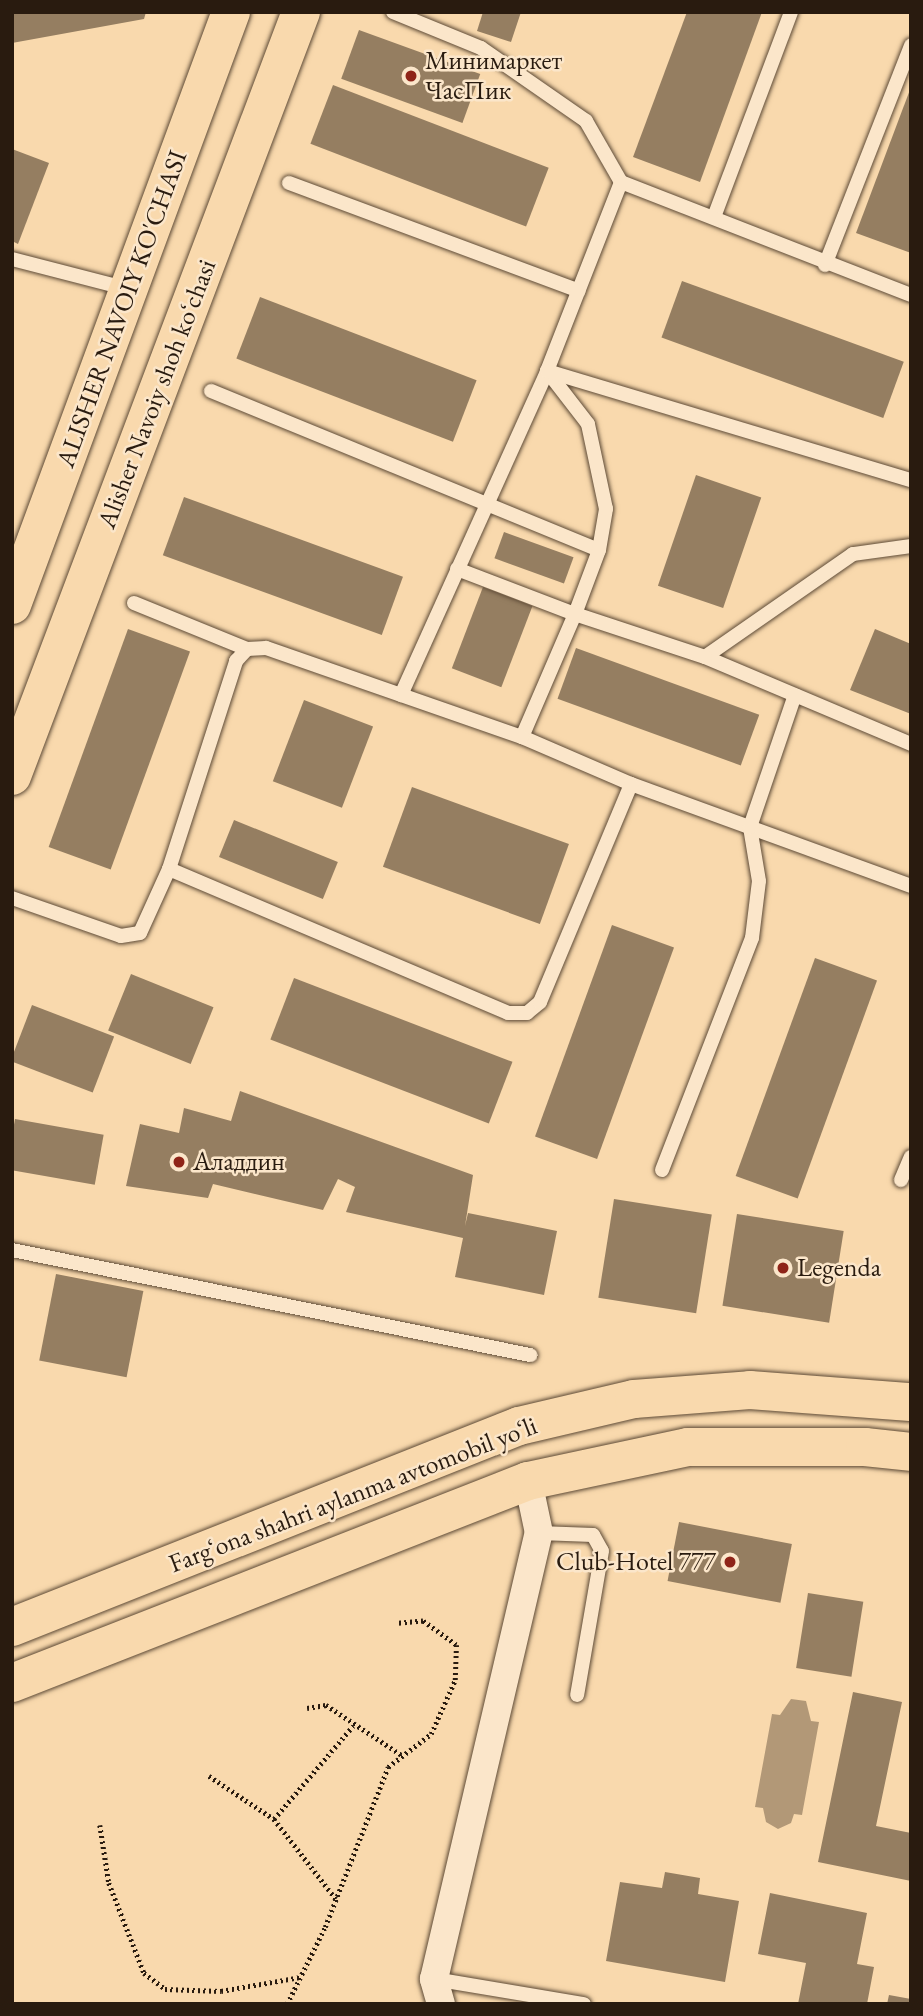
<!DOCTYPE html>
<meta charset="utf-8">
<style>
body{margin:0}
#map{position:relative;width:923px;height:2016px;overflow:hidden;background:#f9d9ad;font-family:"EB Garamond",serif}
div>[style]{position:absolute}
.water>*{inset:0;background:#b29877}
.building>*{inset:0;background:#957e61;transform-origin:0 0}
.path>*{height:4.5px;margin-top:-2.25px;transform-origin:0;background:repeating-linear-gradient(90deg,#291b0f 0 2px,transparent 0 5.5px)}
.roads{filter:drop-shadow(0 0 2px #5d4a36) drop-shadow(0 0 2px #5d4a36)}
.lane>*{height:14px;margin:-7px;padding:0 7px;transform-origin:7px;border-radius:7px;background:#fbe6ca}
.street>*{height:28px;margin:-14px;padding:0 14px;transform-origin:14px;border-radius:14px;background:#fbe6ca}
.primary>*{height:38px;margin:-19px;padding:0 19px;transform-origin:19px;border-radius:19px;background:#f9d9ad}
.highway>*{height:38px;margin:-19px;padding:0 19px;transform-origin:19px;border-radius:19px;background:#f9d9ad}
.dots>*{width:19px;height:19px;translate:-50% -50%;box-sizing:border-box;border:4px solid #fbe6ca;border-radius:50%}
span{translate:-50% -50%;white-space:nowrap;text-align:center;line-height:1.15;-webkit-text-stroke:5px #fbe6ca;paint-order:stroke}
.poi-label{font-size:26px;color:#291b0f}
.left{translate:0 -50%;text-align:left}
.right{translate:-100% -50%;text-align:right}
.street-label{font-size:26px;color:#291b0f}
.frame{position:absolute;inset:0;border:14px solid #291b0f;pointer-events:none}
</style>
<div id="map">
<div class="water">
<i style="clip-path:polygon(791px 1699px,806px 1701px,811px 1721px,819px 1722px,802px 1815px,794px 1814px,791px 1823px,778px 1829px,766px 1822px,763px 1808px,755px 1807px,772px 1714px,780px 1715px)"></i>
</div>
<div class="building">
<i style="clip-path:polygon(12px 12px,146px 12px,144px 19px,12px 43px)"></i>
<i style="clip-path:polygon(483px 12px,521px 12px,511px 42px,477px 31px)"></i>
<i style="clip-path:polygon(687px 12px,762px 12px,700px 182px,633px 157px)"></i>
<i style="left:359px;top:30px;width:129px;height:52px;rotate:20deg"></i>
<i style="left:333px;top:85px;width:231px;height:63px;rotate:21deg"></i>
<i style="clip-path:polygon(911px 87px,911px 253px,856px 233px)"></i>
<i style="clip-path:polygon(12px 149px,49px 163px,18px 244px,12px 241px)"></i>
<i style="left:682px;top:281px;width:236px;height:60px;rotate:20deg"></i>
<i style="left:260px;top:297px;width:232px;height:66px;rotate:21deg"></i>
<i style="left:696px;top:475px;width:69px;height:117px;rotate:19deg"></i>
<i style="left:184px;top:497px;width:233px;height:62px;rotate:20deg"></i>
<i style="left:504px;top:532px;width:74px;height:28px;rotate:20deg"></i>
<i style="left:483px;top:587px;width:53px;height:87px;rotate:21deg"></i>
<i style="left:128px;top:629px;width:66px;height:232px;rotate:20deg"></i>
<i style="clip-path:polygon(875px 629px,911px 644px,911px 714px,850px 690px)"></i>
<i style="left:576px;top:648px;width:195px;height:54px;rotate:20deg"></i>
<i style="left:304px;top:700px;width:74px;height:87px;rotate:21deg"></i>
<i style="left:412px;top:787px;width:167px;height:85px;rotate:20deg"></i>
<i style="left:234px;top:820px;width:112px;height:40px;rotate:22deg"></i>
<i style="left:612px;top:925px;width:66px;height:225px;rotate:20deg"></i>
<i style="left:815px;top:958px;width:66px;height:232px;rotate:20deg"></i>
<i style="left:131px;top:974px;width:89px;height:61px;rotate:22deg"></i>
<i style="left:294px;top:978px;width:234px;height:66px;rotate:21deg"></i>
<i style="left:32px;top:1005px;width:88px;height:60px;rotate:21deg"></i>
<i style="clip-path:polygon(240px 1091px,473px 1175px,465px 1226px,468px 1213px,557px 1231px,544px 1295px,455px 1277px,463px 1238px,346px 1212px,355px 1187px,338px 1179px,323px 1210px,213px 1184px,208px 1198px,126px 1186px,140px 1124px,179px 1133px,184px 1108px,231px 1121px)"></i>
<i style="left:15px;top:1119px;width:90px;height:51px;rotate:10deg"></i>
<i style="left:614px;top:1199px;width:99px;height:100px;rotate:9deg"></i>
<i style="left:737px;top:1214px;width:108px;height:93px;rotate:9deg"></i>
<i style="left:56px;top:1274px;width:89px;height:88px;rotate:11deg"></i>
<i style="left:679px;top:1522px;width:115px;height:60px;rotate:11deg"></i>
<i style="left:808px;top:1593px;width:56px;height:76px;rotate:9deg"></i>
<i style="clip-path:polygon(853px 1692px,902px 1702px,876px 1826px,911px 1833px,911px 1881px,818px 1862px)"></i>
<i style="clip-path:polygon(665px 1872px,700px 1878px,698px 1894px,739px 1901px,725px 1982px,606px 1961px,620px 1882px,662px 1888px)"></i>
<i style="clip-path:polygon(770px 1893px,867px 1913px,857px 1964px,874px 1967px,867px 2004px,798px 2004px,806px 1963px,758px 1954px)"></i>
<i style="clip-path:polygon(889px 1995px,911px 1999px,911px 2004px,887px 2004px)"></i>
</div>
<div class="path">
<i style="left:307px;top:1708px;width:19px;rotate:-9deg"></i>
<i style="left:326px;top:1705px;width:92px;rotate:33.5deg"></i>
<i style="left:209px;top:1776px;width:78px;rotate:33.5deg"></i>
<i style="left:274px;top:1819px;width:101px;rotate:52.2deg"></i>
<i style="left:274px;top:1819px;width:122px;rotate:-49.7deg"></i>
<i style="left:100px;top:1825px;width:59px;rotate:81.2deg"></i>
<i style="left:109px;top:1883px;width:97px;rotate:68.7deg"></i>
<i style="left:144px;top:1973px;width:26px;rotate:37deg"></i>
<i style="left:165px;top:1989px;width:56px;rotate:2deg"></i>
<i style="left:221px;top:1991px;width:80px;rotate:-10deg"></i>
<i style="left:287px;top:2004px;width:86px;rotate:-63.7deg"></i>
<i style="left:325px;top:1927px;width:172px;rotate:-68.5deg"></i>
<i style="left:388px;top:1767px;width:54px;rotate:-37.5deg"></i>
<i style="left:431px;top:1734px;width:59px;rotate:-66deg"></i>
<i style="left:455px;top:1680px;width:35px;rotate:-88deg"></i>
<i style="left:456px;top:1645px;width:41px;rotate:-144deg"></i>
<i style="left:423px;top:1621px;width:25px;rotate:175deg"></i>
</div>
<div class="roads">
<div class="lane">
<i style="left:393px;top:12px;width:95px;rotate:22.2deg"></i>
<i style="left:481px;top:48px;width:128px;rotate:34.8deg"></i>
<i style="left:586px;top:121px;width:70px;rotate:60.2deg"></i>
<i style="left:289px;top:183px;width:309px;rotate:20.4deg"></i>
<i style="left:714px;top:217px;width:219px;rotate:-69.4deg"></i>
<i style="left:12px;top:259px;width:120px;rotate:14.5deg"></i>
<i style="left:825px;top:265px;width:236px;rotate:-68.6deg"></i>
<i style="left:211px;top:391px;width:419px;rotate:22.3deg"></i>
<i style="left:911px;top:546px;width:59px;rotate:172.1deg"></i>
<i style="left:853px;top:554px;width:180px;rotate:145.2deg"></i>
<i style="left:705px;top:657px;width:224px;rotate:22.9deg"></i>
<i style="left:457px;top:569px;width:126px;rotate:20.9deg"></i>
<i style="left:575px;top:614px;width:68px;rotate:-69.4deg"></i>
<i style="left:599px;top:550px;width:42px;rotate:-80.3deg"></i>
<i style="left:606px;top:509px;width:87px;rotate:-102deg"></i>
<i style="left:588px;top:424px;width:67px;rotate:-127.7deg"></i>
<i style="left:547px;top:371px;width:203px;rotate:-68.6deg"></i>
<i style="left:621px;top:182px;width:311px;rotate:21.3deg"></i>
<i style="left:134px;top:603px;width:122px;rotate:22.2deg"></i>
<i style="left:705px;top:657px;width:137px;rotate:-161.7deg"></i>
<i style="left:575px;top:614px;width:134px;rotate:113.3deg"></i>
<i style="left:522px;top:737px;width:119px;rotate:23.3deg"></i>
<i style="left:631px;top:784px;width:298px;rotate:20deg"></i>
<i style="left:401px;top:695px;width:355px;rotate:-65.7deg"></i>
<i style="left:547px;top:371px;width:380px;rotate:16.7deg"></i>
<i style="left:169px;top:869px;width:219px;rotate:-72.1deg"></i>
<i style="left:236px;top:661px;width:16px;rotate:-47deg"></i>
<i style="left:247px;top:649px;width:19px;rotate:-3deg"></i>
<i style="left:266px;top:648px;width:271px;rotate:19.2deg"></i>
<i style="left:12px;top:898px;width:115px;rotate:19.2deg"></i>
<i style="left:121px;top:936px;width:19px;rotate:-9deg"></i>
<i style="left:140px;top:933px;width:70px;rotate:-65.6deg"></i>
<i style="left:169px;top:869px;width:368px;rotate:23deg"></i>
<i style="left:508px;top:1013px;width:19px"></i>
<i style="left:527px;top:1013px;width:17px;rotate:-40deg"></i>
<i style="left:540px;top:1002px;width:236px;rotate:-67.3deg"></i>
<i style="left:662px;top:1170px;width:249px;rotate:-68.8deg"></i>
<i style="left:752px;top:938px;width:57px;rotate:-83deg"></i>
<i style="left:759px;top:881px;width:55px;rotate:-99.5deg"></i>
<i style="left:750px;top:827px;width:139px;rotate:-71.2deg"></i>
<i style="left:901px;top:1180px;width:25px;rotate:-67deg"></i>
<i style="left:12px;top:1250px;width:529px;rotate:11.46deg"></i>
<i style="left:539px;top:1533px;width:54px;rotate:2.1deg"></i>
<i style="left:593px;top:1535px;width:18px;rotate:61deg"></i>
<i style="left:602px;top:1551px;width:146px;rotate:99.8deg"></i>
<i style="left:434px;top:1979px;width:152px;rotate:9.5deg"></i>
</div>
<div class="street">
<i style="left:441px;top:2004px;width:26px;rotate:-106deg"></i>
<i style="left:434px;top:1979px;width:458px;rotate:-76.8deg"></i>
<i style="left:539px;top:1533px;width:53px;rotate:-101.9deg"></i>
</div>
<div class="primary">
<i style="left:12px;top:605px;width:632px;rotate:-69.73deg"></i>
<i style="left:12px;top:776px;width:817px;rotate:-69.28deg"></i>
</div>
<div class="highway">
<i style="left:12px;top:1627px;width:545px;rotate:-21.63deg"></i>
<i style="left:519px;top:1426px;width:118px;rotate:-13.2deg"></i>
<i style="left:634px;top:1399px;width:116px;rotate:-4.4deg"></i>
<i style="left:750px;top:1390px;width:161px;rotate:4.3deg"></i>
<i style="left:12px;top:1683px;width:554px;rotate:-21.38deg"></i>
<i style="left:528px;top:1481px;width:164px;rotate:-12deg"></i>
<i style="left:688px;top:1447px;width:177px"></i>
<i style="left:865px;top:1447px;width:46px;rotate:6.2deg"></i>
</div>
</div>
<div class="dots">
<i style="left:411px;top:76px;background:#8f2418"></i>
<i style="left:179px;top:1162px;background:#8f2418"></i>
<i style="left:783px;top:1268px;background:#8f2418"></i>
<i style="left:730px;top:1562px;background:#8f2418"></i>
</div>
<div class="poi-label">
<span class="left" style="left:425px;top:76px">Минимаркет<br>ЧасПик</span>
<span class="left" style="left:193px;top:1162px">Аладдин</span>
<span class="left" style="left:797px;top:1268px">Legenda</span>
<span class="right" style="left:716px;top:1562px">Club-Hotel 777</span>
</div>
<div class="street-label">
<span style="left:122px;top:309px;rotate:-70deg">ALISHER NAVOIY KO'CHASI</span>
<span style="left:157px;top:394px;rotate:-69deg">Alisher Navoiy shoh koʻchasi</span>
<span style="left:353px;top:1495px;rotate:-21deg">Fargʻona shahri aylanma avtomobil yoʻli</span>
</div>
<div class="frame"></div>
</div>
